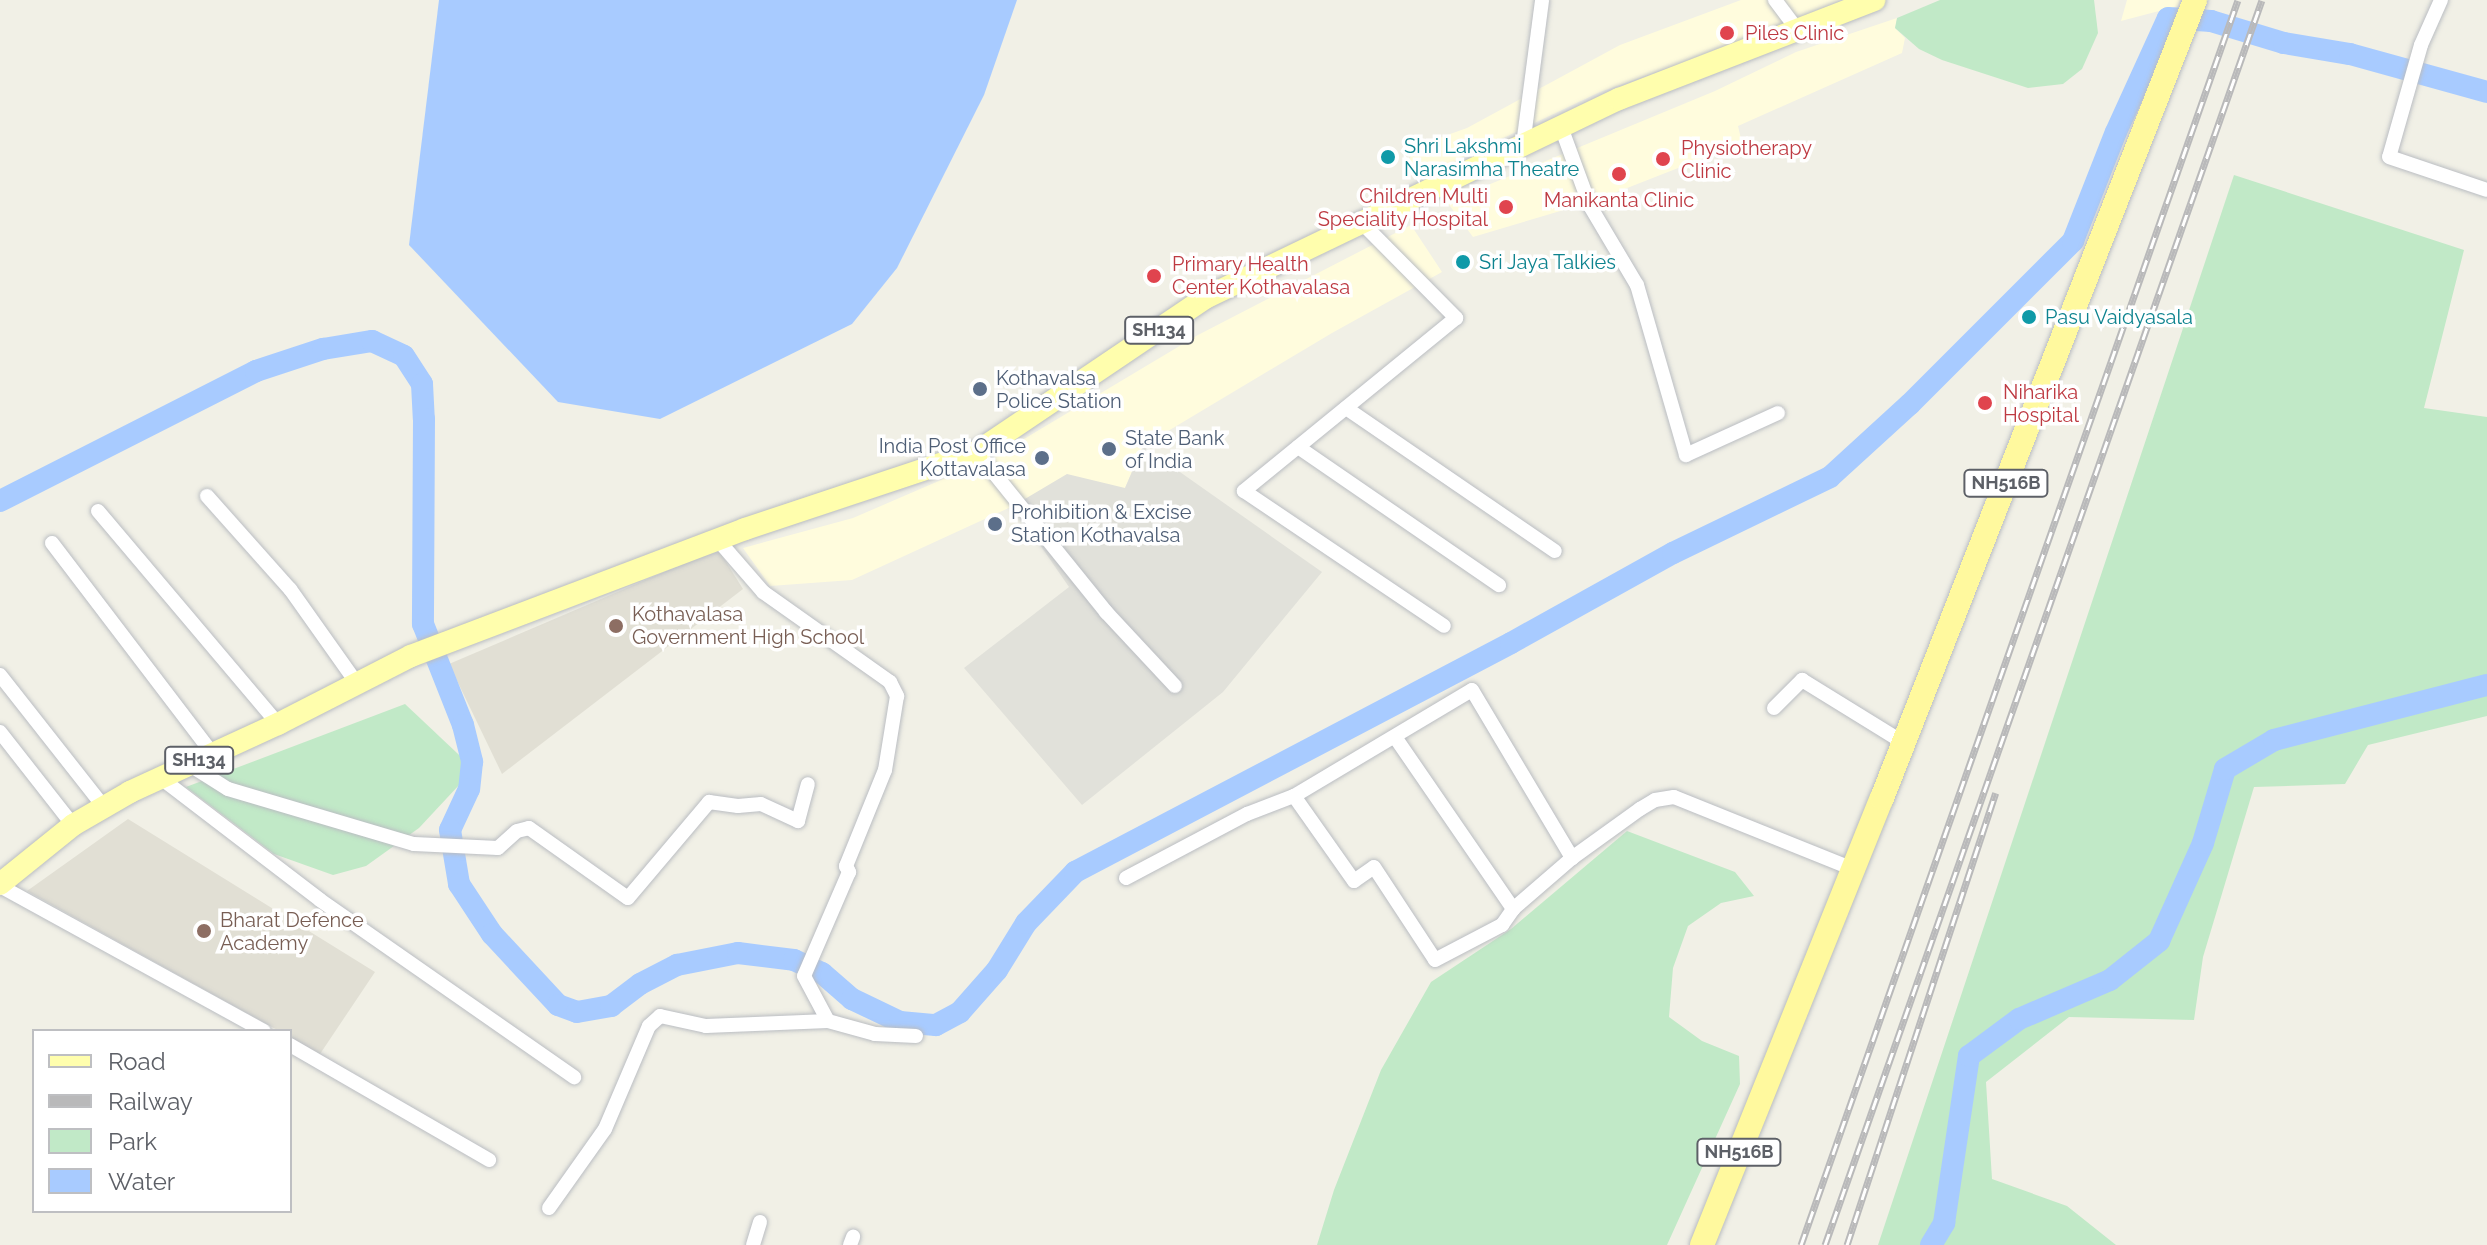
<!DOCTYPE html>
<style>
body{margin:0}
#map{position:relative;width:2487px;height:1245px;overflow:hidden;background:#f1f0e6;font-family:Raleway,sans-serif}
div>[style]{position:absolute}
.commercial>*{inset:0;background:#fffcdd}
.industrial>*{inset:0;background:#e1e1da}
.education>*{inset:0;background:#e1dfd4}
.green>*{inset:0;background:#c1e9c7}
.water>*{inset:0;background:#a8cbff}
.river>*{height:22px;margin:-11px;padding:0 11px;transform-origin:11px;border-radius:11px;background:#a8cbff}
.roads{filter:drop-shadow(0 0 2px #babdc2) drop-shadow(0 0 2px #babdc2)}
.minor>*{height:14px;margin:-7px;padding:0 7px;transform-origin:7px;border-radius:7px;background:#fff}
.primary>*{height:22px;margin:-11px;padding:0 11px;transform-origin:11px;border-radius:11px;background:#fffead}
.trunk>*{height:24px;margin:-12px;padding:0 12px;transform-origin:12px;border-radius:12px;background:#fff99e}
.rail>*{height:7px;margin-top:-3.5px;transform-origin:0;background:repeating-linear-gradient(90deg,#fff 0 12px,#b9b9ba 0 24px);box-sizing:border-box;border-block:2px solid #b9b9ba}
.dots>*{width:22px;height:22px;translate:-50% -50%;box-sizing:border-box;border:4px solid #fff;border-radius:50%}
span{translate:-50% -50%;white-space:nowrap;text-align:center;line-height:1.15;-webkit-text-stroke:7px #fff;paint-order:stroke}
.shield-label span{padding:2px 6px;background:#fff;border:2px solid;border-radius:6px;-webkit-text-stroke-width:0}
.shield-label{font-size:18px;color:#5d6067;font-weight:700}
.health-label{font-size:20px;color:#be3a42}
.left{translate:0 -50%;text-align:left}
.right{translate:-100% -50%;text-align:right}
.culture-label{font-size:20px;color:#0d838f}
.service-label{font-size:20px;color:#4e5e75}
.education-label{font-size:20px;color:#785e54}
.legend{position:absolute;left:32px;top:1029px;width:260px;height:184px;box-sizing:border-box;background:#fff;border:2px solid #bebfc2;margin:0;padding:10px 14px;list-style:none;font-size:24px;color:#5d6067}
.legend li{display:flex;align-items:center;gap:16px;height:40px}
.legend b{width:40px;border:2px solid #bebfc2}
</style>
<div id="map">
<div class="commercial">
<i style="clip-path:polygon(1741px 0,1842px 0,1760px 35px,1600px 92px,1459px 159px,1433px 178px,1408px 160px,1422px 144px,1467px 128px,1620px 45px)"></i>
<i style="clip-path:polygon(2127px 0,2180px 0,2178px 6px,2121px 21px)"></i>
<i style="clip-path:polygon(1897px 18px,1895px 28px,1905px 38px,1902px 53px,1738px 126px,1742px 143px,1594px 201px,1473px 237px,1447px 202px,1715px 91px,1796px 52px)"></i>
<i style="clip-path:polygon(1411px 225px,1442px 272px,1332px 333px,1143px 446px,1125px 488px,1013px 506px,852px 580px,770px 586px,743px 548px,853px 518px,992px 458px,1198px 335px)"></i>
</div>
<div class="industrial">
<i style="clip-path:polygon(1143px 446px,1322px 572px,1223px 692px,1082px 805px,964px 668px,1069px 587px,1013px 506px,1067px 474px,1125px 488px)"></i>
</div>
<div class="education">
<i style="clip-path:polygon(718px 549px,743px 589px,502px 774px,449px 664px)"></i>
<i style="clip-path:polygon(128px 819px,375px 972px,320px 1054px,290px 1037px,290px 1031px,279px 1031px,27px 891px)"></i>
</div>
<div class="green">
<i style="clip-path:polygon(1940px 0,2094px 0,2098px 33px,2082px 69px,2063px 84px,2028px 88px,1942px 60px,1919px 49px,1895px 28px,1897px 18px)"></i>
<i style="clip-path:polygon(2234px 175px,2464px 250px,2424px 408px,2487px 417px,2487px 716px,2368px 745px,2345px 784px,2254px 787px,2203px 957px,2194px 1020px,2069px 1017px,1986px 1082px,1992px 1179px,2067px 1206px,2116px 1245px,1878px 1245px)"></i>
<i style="clip-path:polygon(405px 704px,474px 769px,419px 828px,366px 866px,333px 875px,274px 854px,186px 787px)"></i>
<i style="clip-path:polygon(1627px 831px,1735px 872px,1754px 896px,1721px 903px,1688px 926px,1673px 968px,1669px 1017px,1702px 1041px,1739px 1056px,1740px 1084px,1667px 1245px,1317px 1245px,1334px 1190px,1381px 1070px,1431px 982px,1511px 929px)"></i>
</div>
<div class="water">
<i style="clip-path:polygon(439px 0,1017px 0,984px 95px,897px 268px,852px 324px,660px 419px,558px 402px,409px 245px)"></i>
</div>
<div class="river">
<i style="left:0;top:501px;width:287px;rotate:-26.9deg"></i>
<i style="left:256px;top:371px;width:71px;rotate:-18.2deg"></i>
<i style="left:323px;top:349px;width:50px;rotate:-9.3deg"></i>
<i style="left:372px;top:341px;width:35px;rotate:25deg"></i>
<i style="left:404px;top:356px;width:33px;rotate:57deg"></i>
<i style="left:422px;top:384px;width:35px;rotate:87deg"></i>
<i style="left:424px;top:419px;width:205px;rotate:90.3deg"></i>
<i style="left:423px;top:624px;width:109px;rotate:68.4deg"></i>
<i style="left:463px;top:725px;width:38px;rotate:76deg"></i>
<i style="left:472px;top:762px;width:27px;rotate:96deg"></i>
<i style="left:469px;top:789px;width:45px;rotate:114.9deg"></i>
<i style="left:450px;top:830px;width:55px;rotate:80.5deg"></i>
<i style="left:459px;top:884px;width:60px;rotate:56.6deg"></i>
<i style="left:492px;top:934px;width:97px;rotate:47.1deg"></i>
<i style="left:558px;top:1005px;width:20px;rotate:20deg"></i>
<i style="left:577px;top:1012px;width:35px;rotate:-10deg"></i>
<i style="left:611px;top:1006px;width:36px;rotate:-37deg"></i>
<i style="left:640px;top:984px;width:42px;rotate:-27.2deg"></i>
<i style="left:677px;top:965px;width:62px;rotate:-11.1deg"></i>
<i style="left:738px;top:953px;width:56px;rotate:7.1deg"></i>
<i style="left:794px;top:960px;width:31px;rotate:25deg"></i>
<i style="left:822px;top:973px;width:40px;rotate:41deg"></i>
<i style="left:852px;top:999px;width:53px;rotate:25.6deg"></i>
<i style="left:900px;top:1022px;width:36px;rotate:5deg"></i>
<i style="left:936px;top:1025px;width:27px;rotate:-28deg"></i>
<i style="left:960px;top:1012px;width:56px;rotate:-48.6deg"></i>
<i style="left:997px;top:970px;width:55px;rotate:-58.3deg"></i>
<i style="left:1026px;top:923px;width:71px;rotate:-46.1deg"></i>
<i style="left:1075px;top:872px;width:492px;rotate:-27.7deg"></i>
<i style="left:1511px;top:643px;width:185px;rotate:-29.1deg"></i>
<i style="left:1673px;top:553px;width:174px;rotate:-25.8deg"></i>
<i style="left:1830px;top:477px;width:108px;rotate:-42.4deg"></i>
<i style="left:1910px;top:404px;width:231px;rotate:-45deg"></i>
<i style="left:2073px;top:241px;width:117px;rotate:-68.5deg"></i>
<i style="left:2116px;top:132px;width:125px;rotate:-65.5deg"></i>
<i style="left:2168px;top:18px;width:43px;rotate:4deg"></i>
<i style="left:2211px;top:21px;width:76px;rotate:16.8deg"></i>
<i style="left:2284px;top:43px;width:67px;rotate:9.5deg"></i>
<i style="left:2350px;top:54px;width:142px;rotate:15.5deg"></i>
<i style="left:1931px;top:1245px;width:26px;rotate:-59deg"></i>
<i style="left:1944px;top:1223px;width:169px;rotate:-81.5deg"></i>
<i style="left:1969px;top:1056px;width:62px;rotate:-36.5deg"></i>
<i style="left:2019px;top:1019px;width:99px;rotate:-23.2deg"></i>
<i style="left:2110px;top:980px;width:63px;rotate:-38.5deg"></i>
<i style="left:2159px;top:941px;width:107px;rotate:-65.8deg"></i>
<i style="left:2203px;top:843px;width:77px;rotate:-73.4deg"></i>
<i style="left:2225px;top:769px;width:57px;rotate:-30.6deg"></i>
<i style="left:2274px;top:740px;width:220px;rotate:-14.5deg"></i>
</div>
<div class="roads">
<div class="minor">
<i style="left:1775px;top:0;width:40px;rotate:53deg"></i>
<i style="left:2441px;top:0;width:49px;rotate:114deg"></i>
<i style="left:2421px;top:45px;width:116px;rotate:105.9deg"></i>
<i style="left:2389px;top:157px;width:103px;rotate:18.6deg"></i>
<i style="left:1561px;top:127px;width:84px;rotate:69.8deg"></i>
<i style="left:1590px;top:206px;width:92px;rotate:59.3deg"></i>
<i style="left:1637px;top:285px;width:177px;rotate:73.9deg"></i>
<i style="left:1686px;top:455px;width:101px;rotate:-24.5deg"></i>
<i style="left:1523px;top:145px;width:146px;rotate:-82.5deg"></i>
<i style="left:1362px;top:223px;width:134px;rotate:45.3deg"></i>
<i style="left:1456px;top:318px;width:274px;rotate:140.8deg"></i>
<i style="left:1244px;top:491px;width:241px;rotate:34deg"></i>
<i style="left:1346px;top:408px;width:253px;rotate:34.4deg"></i>
<i style="left:1298px;top:447px;width:244px;rotate:34.5deg"></i>
<i style="left:977px;top:452px;width:206px;rotate:51.1deg"></i>
<i style="left:1106px;top:612px;width:101px;rotate:47deg"></i>
<i style="left:207px;top:496px;width:125px;rotate:48.3deg"></i>
<i style="left:290px;top:589px;width:118px;rotate:54.7deg"></i>
<i style="left:98px;top:511px;width:279px;rotate:49.8deg"></i>
<i style="left:717px;top:539px;width:70px;rotate:49deg"></i>
<i style="left:763px;top:592px;width:156px;rotate:35.3deg"></i>
<i style="left:890px;top:682px;width:16px;rotate:63deg"></i>
<i style="left:897px;top:696px;width:75px;rotate:99.2deg"></i>
<i style="left:885px;top:770px;width:104px;rotate:112.1deg"></i>
<i style="left:846px;top:866px;width:7px;rotate:63deg"></i>
<i style="left:849px;top:872px;width:113px;rotate:113.4deg"></i>
<i style="left:804px;top:976px;width:51px;rotate:61.9deg"></i>
<i style="left:52px;top:543px;width:265px;rotate:52.7deg"></i>
<i style="left:0;top:675px;width:168px;rotate:51.8deg"></i>
<i style="left:1774px;top:708px;width:40px;rotate:-45deg"></i>
<i style="left:1802px;top:680px;width:120px;rotate:31.7deg"></i>
<i style="left:0;top:732px;width:118px;rotate:51.9deg"></i>
<i style="left:1395px;top:737px;width:209px;rotate:55.5deg"></i>
<i style="left:1513px;top:909px;width:78px;rotate:-40.8deg"></i>
<i style="left:1572px;top:858px;width:84px;rotate:-35.8deg"></i>
<i style="left:1640px;top:809px;width:17px;rotate:-31deg"></i>
<i style="left:1655px;top:800px;width:19px;rotate:-9deg"></i>
<i style="left:1674px;top:797px;width:193px;rotate:21.9deg"></i>
<i style="left:190px;top:765px;width:45px;rotate:32.3deg"></i>
<i style="left:228px;top:789px;width:194px;rotate:16.5deg"></i>
<i style="left:414px;top:844px;width:84px;rotate:2.7deg"></i>
<i style="left:498px;top:848px;width:25px;rotate:-42deg"></i>
<i style="left:517px;top:831px;width:12px;rotate:-14deg"></i>
<i style="left:529px;top:828px;width:121px;rotate:35.3deg"></i>
<i style="left:628px;top:898px;width:126px;rotate:-49.8deg"></i>
<i style="left:709px;top:802px;width:29px;rotate:8deg"></i>
<i style="left:738px;top:806px;width:23px;rotate:-5deg"></i>
<i style="left:761px;top:804px;width:41px;rotate:24.7deg"></i>
<i style="left:798px;top:821px;width:38px;rotate:-75deg"></i>
<i style="left:162px;top:779px;width:199px;rotate:37.4deg"></i>
<i style="left:320px;top:900px;width:310px;rotate:34.9deg"></i>
<i style="left:1294px;top:796px;width:104px;rotate:54.8deg"></i>
<i style="left:1354px;top:881px;width:24px;rotate:-35deg"></i>
<i style="left:1374px;top:867px;width:111px;rotate:56.7deg"></i>
<i style="left:1435px;top:960px;width:76px;rotate:-27.6deg"></i>
<i style="left:1502px;top:925px;width:19px;rotate:-55deg"></i>
<i style="left:1126px;top:878px;width:137px;rotate:-27.9deg"></i>
<i style="left:1247px;top:814px;width:50px;rotate:-21deg"></i>
<i style="left:1294px;top:796px;width:207px;rotate:-30.8deg"></i>
<i style="left:1472px;top:690px;width:196px;rotate:59.2deg"></i>
<i style="left:0;top:886px;width:301px;rotate:28.8deg"></i>
<i style="left:290px;top:1045px;width:230px;rotate:30deg"></i>
<i style="left:549px;top:1208px;width:97px;rotate:-54.7deg"></i>
<i style="left:605px;top:1129px;width:112px;rotate:-66.9deg"></i>
<i style="left:649px;top:1026px;width:15px;rotate:-42deg"></i>
<i style="left:660px;top:1016px;width:47px;rotate:12.3deg"></i>
<i style="left:706px;top:1026px;width:122px;rotate:-2.3deg"></i>
<i style="left:828px;top:1021px;width:49px;rotate:15.5deg"></i>
<i style="left:875px;top:1034px;width:41px;rotate:2.8deg"></i>
<i style="left:753px;top:1245px;width:24px;rotate:-73deg"></i>
<i style="left:850px;top:1245px;width:9px;rotate:-69deg"></i>
</div>
<div class="primary">
<i style="left:0;top:884px;width:94px;rotate:-38.9deg"></i>
<i style="left:73px;top:825px;width:66px;rotate:-30.1deg"></i>
<i style="left:130px;top:792px;width:163px;rotate:-24.7deg"></i>
<i style="left:278px;top:724px;width:149px;rotate:-27.1deg"></i>
<i style="left:411px;top:656px;width:357px;rotate:-20.8deg"></i>
<i style="left:745px;top:529px;width:244px;rotate:-18.4deg"></i>
<i style="left:977px;top:452px;width:277px;rotate:-34deg"></i>
<i style="left:1207px;top:297px;width:457px;rotate:-25.7deg"></i>
<i style="left:1619px;top:99px;width:274px;rotate:-21.2deg"></i>
</div>
<div class="trunk">
<i style="left:1702px;top:1245px;width:482px;rotate:-68.1deg"></i>
<i style="left:1882px;top:798px;width:857px;rotate:-68.58deg"></i>
</div>
</div>
<div class="rail">
<i style="left:1801px;top:1245px;width:1319px;rotate:-70.66deg"></i>
<i style="left:1825px;top:1245px;width:1319px;rotate:-70.66deg"></i>
<i style="left:1847px;top:1245px;width:476px;rotate:-71.8deg"></i>
</div>
<div class="dots">
<i style="left:1727px;top:33px;background:#e0444e"></i>
<i style="left:1388px;top:157px;background:#0f9aa8"></i>
<i style="left:1663px;top:159px;background:#e0444e"></i>
<i style="left:1619px;top:174px;background:#e0444e"></i>
<i style="left:1506px;top:207px;background:#e0444e"></i>
<i style="left:1463px;top:262px;background:#0f9aa8"></i>
<i style="left:1154px;top:276px;background:#e0444e"></i>
<i style="left:2029px;top:317px;background:#0f9aa8"></i>
<i style="left:980px;top:389px;background:#5c6f8a"></i>
<i style="left:1985px;top:403px;background:#e0444e"></i>
<i style="left:1109px;top:449px;background:#5c6f8a"></i>
<i style="left:1042px;top:458px;background:#5c6f8a"></i>
<i style="left:995px;top:524px;background:#5c6f8a"></i>
<i style="left:616px;top:626px;background:#8d6e63"></i>
<i style="left:204px;top:931px;background:#8d6e63"></i>
</div>
<div class="shield-label">
<span style="left:1159px;top:330px">SH134</span>
<span style="left:2006px;top:483px">NH516B</span>
<span style="left:199px;top:760px">SH134</span>
<span style="left:1739px;top:1152px">NH516B</span>
</div>
<div class="health-label">
<span class="left" style="left:1745px;top:33px">Piles Clinic</span>
<span class="left" style="left:1681px;top:160px">Physiotherapy<br>Clinic</span>
<span class="right" style="left:1488px;top:208px">Children Multi<br>Speciality Hospital</span>
<span style="left:1619px;top:200px">Manikanta Clinic</span>
<span class="left" style="left:1172px;top:276px">Primary Health<br>Center Kothavalasa</span>
<span class="left" style="left:2003px;top:404px">Niharika<br>Hospital</span>
</div>
<div class="culture-label">
<span class="left" style="left:1404px;top:158px">Shri Lakshmi<br>Narasimha Theatre</span>
<span class="left" style="left:1479px;top:262px">Sri Jaya Talkies</span>
<span class="left" style="left:2045px;top:317px">Pasu Vaidyasala</span>
</div>
<div class="service-label">
<span class="left" style="left:996px;top:390px">Kothavalsa<br>Police Station</span>
<span class="left" style="left:1125px;top:450px">State Bank<br>of India</span>
<span class="right" style="left:1026px;top:458px">India Post Office<br>Kottavalasa</span>
<span class="left" style="left:1011px;top:524px">Prohibition &amp; Excise<br>Station Kothavalsa</span>
</div>
<div class="education-label">
<span class="left" style="left:632px;top:626px">Kothavalasa<br>Government High School</span>
<span class="left" style="left:220px;top:932px">Bharat Defence<br>Academy</span>
</div>
<ul class="legend">
<li><b style="height:10px;background:#fffead"></b>Road</li>
<li><b style="height:10px;background:#b9b9ba"></b>Railway</li>
<li><b style="height:22px;background:#c1e9c7"></b>Park</li>
<li><b style="height:22px;background:#a8cbff"></b>Water</li>
</ul>
</div>
